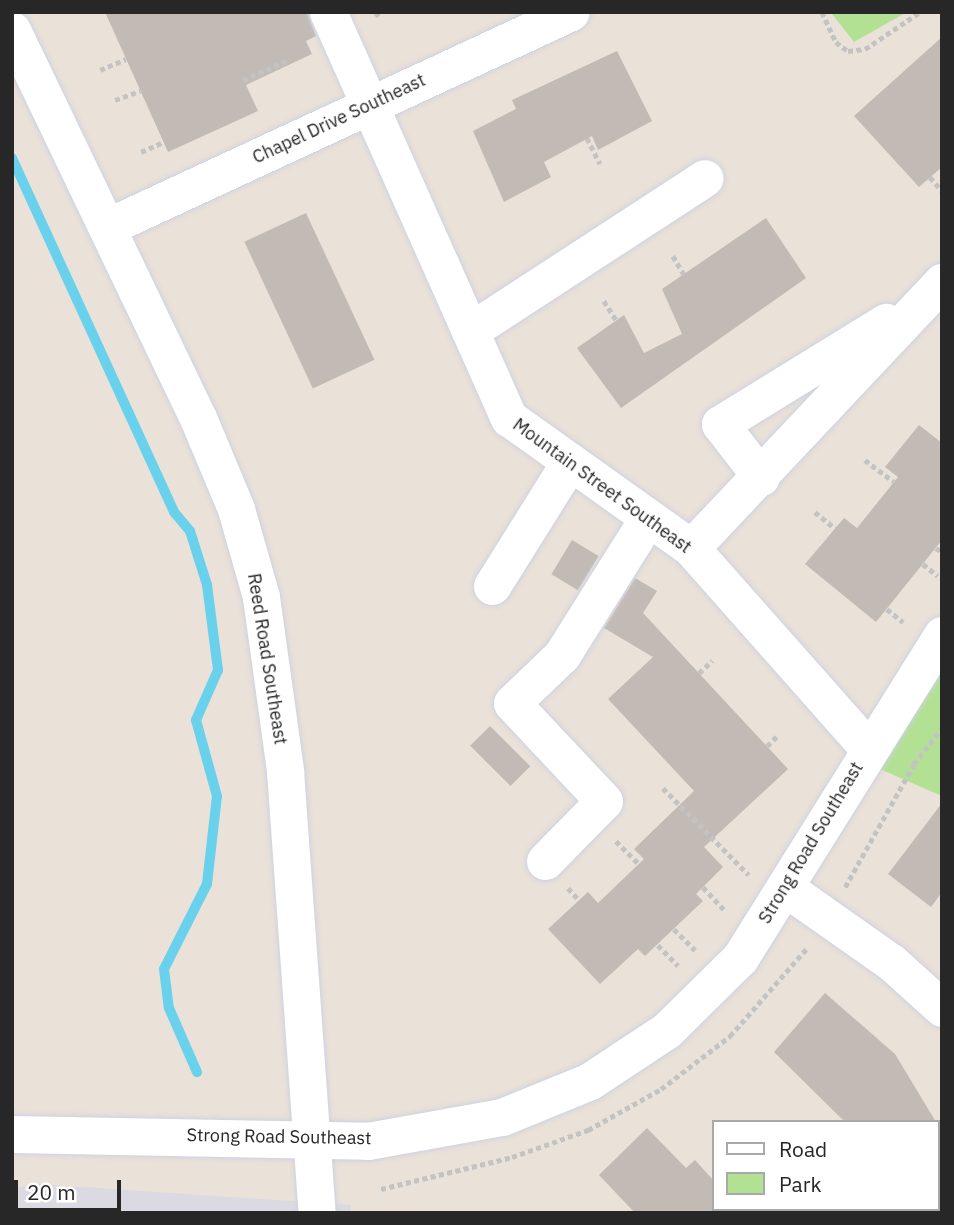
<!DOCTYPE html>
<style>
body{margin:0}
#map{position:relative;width:954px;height:1225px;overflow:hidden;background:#eae1d8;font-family:"IBM Plex Sans",sans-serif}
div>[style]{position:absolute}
.industrial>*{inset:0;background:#dbd9e2}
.green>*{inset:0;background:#b3e194}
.stream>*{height:10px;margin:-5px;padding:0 5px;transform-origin:5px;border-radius:5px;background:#6ad1ec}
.building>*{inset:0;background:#c2bbb5;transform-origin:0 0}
.path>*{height:4.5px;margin-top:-2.25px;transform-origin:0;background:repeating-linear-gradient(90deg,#c3c3c3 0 5px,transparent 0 8.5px)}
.roads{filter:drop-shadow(0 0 2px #cdd2e0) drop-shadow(0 0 2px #cdd2e0)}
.minor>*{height:37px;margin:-18.5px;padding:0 18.5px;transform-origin:18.5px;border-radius:18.5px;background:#fff}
span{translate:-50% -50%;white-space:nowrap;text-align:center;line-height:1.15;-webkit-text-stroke:6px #fff;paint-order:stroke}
.street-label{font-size:18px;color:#272727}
.frame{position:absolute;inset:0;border:14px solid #272727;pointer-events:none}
.legend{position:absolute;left:712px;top:1120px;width:228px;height:91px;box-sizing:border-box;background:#fff;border:2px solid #a9a9a9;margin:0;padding:9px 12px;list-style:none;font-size:21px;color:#272727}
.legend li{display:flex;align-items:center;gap:14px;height:35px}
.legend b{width:35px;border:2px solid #a9a9a9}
.scale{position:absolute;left:14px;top:1180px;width:107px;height:32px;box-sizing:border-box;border:4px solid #272727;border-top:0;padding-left:9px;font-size:21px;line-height:24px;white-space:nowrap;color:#272727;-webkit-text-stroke:5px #fff;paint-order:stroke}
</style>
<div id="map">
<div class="industrial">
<i style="clip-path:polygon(38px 1184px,351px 1205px,351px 1213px,12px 1213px,12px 1188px)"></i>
</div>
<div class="green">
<i style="clip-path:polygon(907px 12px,854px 42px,832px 14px,834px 12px)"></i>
<i style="clip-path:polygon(942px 635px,942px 796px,859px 760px)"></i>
</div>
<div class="stream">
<i style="left:12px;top:158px;width:389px;rotate:65.4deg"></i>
<i style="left:174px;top:512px;width:25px;rotate:50deg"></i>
<i style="left:190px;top:531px;width:57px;rotate:72.5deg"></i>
<i style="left:207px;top:585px;width:86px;rotate:82.6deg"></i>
<i style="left:218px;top:670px;width:55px;rotate:113.7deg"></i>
<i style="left:196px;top:720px;width:79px;rotate:74.6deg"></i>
<i style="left:217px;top:796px;width:89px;rotate:96.5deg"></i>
<i style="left:207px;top:884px;width:95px;rotate:116.8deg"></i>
<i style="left:164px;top:969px;width:39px;rotate:83deg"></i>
<i style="left:169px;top:1008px;width:70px;rotate:66.4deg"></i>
</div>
<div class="building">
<i style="clip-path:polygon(105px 12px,307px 12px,316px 36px,306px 41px,312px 54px,246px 85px,258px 111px,168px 152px)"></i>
<i style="clip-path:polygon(942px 37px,942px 167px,919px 187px,854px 116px)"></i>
<i style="clip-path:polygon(617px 51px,652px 121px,598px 150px,592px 136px,544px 162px,551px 177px,504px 202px,473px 131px,516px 109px,512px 100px)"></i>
<i style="left:306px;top:213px;width:162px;height:68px;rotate:65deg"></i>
<i style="clip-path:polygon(766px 218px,806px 278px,621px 408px,577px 348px,624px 315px,644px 353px,682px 334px,662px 289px)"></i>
<i style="clip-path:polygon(919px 425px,942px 443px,942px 540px,876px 622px,805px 564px,844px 518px,857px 528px,898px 477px,885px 467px)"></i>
<i style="left:572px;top:540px;width:31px;height:40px;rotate:31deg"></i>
<i style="clip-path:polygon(635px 578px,657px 591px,643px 613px,788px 769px,704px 847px,723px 867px,696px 894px,703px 901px,645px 956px,638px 949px,600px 984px,548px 929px,588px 892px,598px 903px,644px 859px,634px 849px,694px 791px,608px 699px,653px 657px,604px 628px)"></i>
<i style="left:490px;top:726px;width:57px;height:28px;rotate:45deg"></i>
<i style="clip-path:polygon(942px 803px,942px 892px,931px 907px,888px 874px)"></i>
<i style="clip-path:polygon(825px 993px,895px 1054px,936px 1122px,845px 1122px,774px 1052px)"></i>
<i style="clip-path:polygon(647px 1128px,686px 1168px,695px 1160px,714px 1181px,714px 1213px,635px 1213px,599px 1175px)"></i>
</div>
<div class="path">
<i style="left:376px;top:12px;width:6px;rotate:59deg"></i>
<i style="left:822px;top:12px;width:33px;rotate:65deg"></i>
<i style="left:836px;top:42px;width:15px;rotate:37deg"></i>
<i style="left:848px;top:51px;width:17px;rotate:-7deg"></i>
<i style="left:865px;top:49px;width:66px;rotate:-33.9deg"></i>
<i style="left:100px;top:70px;width:28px;rotate:-23deg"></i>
<i style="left:243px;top:80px;width:47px;rotate:-23.8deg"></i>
<i style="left:115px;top:100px;width:27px;rotate:-20deg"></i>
<i style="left:587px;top:138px;width:29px;rotate:63deg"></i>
<i style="left:141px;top:152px;width:24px;rotate:-24deg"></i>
<i style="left:930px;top:177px;width:18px;rotate:49deg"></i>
<i style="left:673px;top:256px;width:21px;rotate:59deg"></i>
<i style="left:604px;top:301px;width:24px;rotate:57deg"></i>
<i style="left:865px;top:460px;width:36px;rotate:37deg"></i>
<i style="left:815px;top:512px;width:26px;rotate:39deg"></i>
<i style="left:936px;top:548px;width:7px;rotate:34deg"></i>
<i style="left:923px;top:564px;width:19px;rotate:39deg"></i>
<i style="left:887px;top:609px;width:21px;rotate:39deg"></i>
<i style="left:699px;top:673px;width:18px;rotate:-43deg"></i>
<i style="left:767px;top:746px;width:16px;rotate:-45deg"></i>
<i style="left:663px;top:788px;width:122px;rotate:45.3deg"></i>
<i style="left:616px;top:841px;width:33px;rotate:45deg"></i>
<i style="left:703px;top:887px;width:34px;rotate:47deg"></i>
<i style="left:845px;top:887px;width:141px;rotate:-60.7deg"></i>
<i style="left:914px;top:764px;width:46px;rotate:-52.1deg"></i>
<i style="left:568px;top:888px;width:16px;rotate:47deg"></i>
<i style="left:674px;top:929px;width:30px;rotate:45deg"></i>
<i style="left:658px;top:945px;width:29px;rotate:46deg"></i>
<i style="left:381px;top:1189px;width:135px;rotate:-13.7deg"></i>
<i style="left:512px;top:1157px;width:81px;rotate:-19.6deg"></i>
<i style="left:588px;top:1130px;width:84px;rotate:-29.3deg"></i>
<i style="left:661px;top:1089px;width:87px;rotate:-37.5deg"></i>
<i style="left:730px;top:1036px;width:117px;rotate:-48.8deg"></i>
</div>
<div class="roads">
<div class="minor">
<i style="left:328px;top:12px;width:445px;rotate:66deg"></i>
<i style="left:509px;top:418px;width:224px;rotate:35.5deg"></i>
<i style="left:691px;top:548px;width:266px;rotate:48.5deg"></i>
<i style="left:12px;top:30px;width:430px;rotate:64.4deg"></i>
<i style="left:198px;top:418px;width:99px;rotate:67.3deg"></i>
<i style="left:236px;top:509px;width:91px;rotate:74.1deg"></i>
<i style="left:261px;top:597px;width:176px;rotate:82.1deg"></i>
<i style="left:285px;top:771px;width:443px;rotate:85.9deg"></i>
<i style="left:107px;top:227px;width:511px;rotate:-24.86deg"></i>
<i style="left:470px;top:331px;width:280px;rotate:-33.1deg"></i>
<i style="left:761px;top:477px;width:67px;rotate:-127.7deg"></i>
<i style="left:720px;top:424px;width:195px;rotate:-31.6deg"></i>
<i style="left:691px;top:548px;width:366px;rotate:-46.7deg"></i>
<i style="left:492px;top:586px;width:147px;rotate:-58deg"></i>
<i style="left:545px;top:861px;width:84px;rotate:-45.5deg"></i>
<i style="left:604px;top:801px;width:134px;rotate:-133.2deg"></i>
<i style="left:512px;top:703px;width:69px;rotate:-43.8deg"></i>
<i style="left:562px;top:655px;width:162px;rotate:-57.9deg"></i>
<i style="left:787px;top:889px;width:127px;rotate:35.1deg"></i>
<i style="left:891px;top:962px;width:69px;rotate:42deg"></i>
<i style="left:12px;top:1134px;width:356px;rotate:1.1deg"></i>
<i style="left:368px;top:1141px;width:136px;rotate:-10.2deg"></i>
<i style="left:502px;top:1117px;width:95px;rotate:-22.2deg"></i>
<i style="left:590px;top:1081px;width:92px;rotate:-33.5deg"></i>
<i style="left:667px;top:1030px;width:103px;rotate:-44.6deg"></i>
<i style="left:740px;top:958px;width:381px;rotate:-58deg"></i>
</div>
</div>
<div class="street-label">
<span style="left:339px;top:119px;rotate:-25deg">Chapel Drive Southeast</span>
<span style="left:602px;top:486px;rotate:36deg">Mountain Street Southeast</span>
<span style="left:267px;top:659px;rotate:81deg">Reed Road Southeast</span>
<span style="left:811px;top:843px;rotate:-59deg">Strong Road Southeast</span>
<span style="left:279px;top:1137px;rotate:1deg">Strong Road Southeast</span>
</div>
<div class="frame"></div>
<ul class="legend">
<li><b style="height:9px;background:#fff"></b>Road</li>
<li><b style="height:19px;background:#b3e194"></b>Park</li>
</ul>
<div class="scale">20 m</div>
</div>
